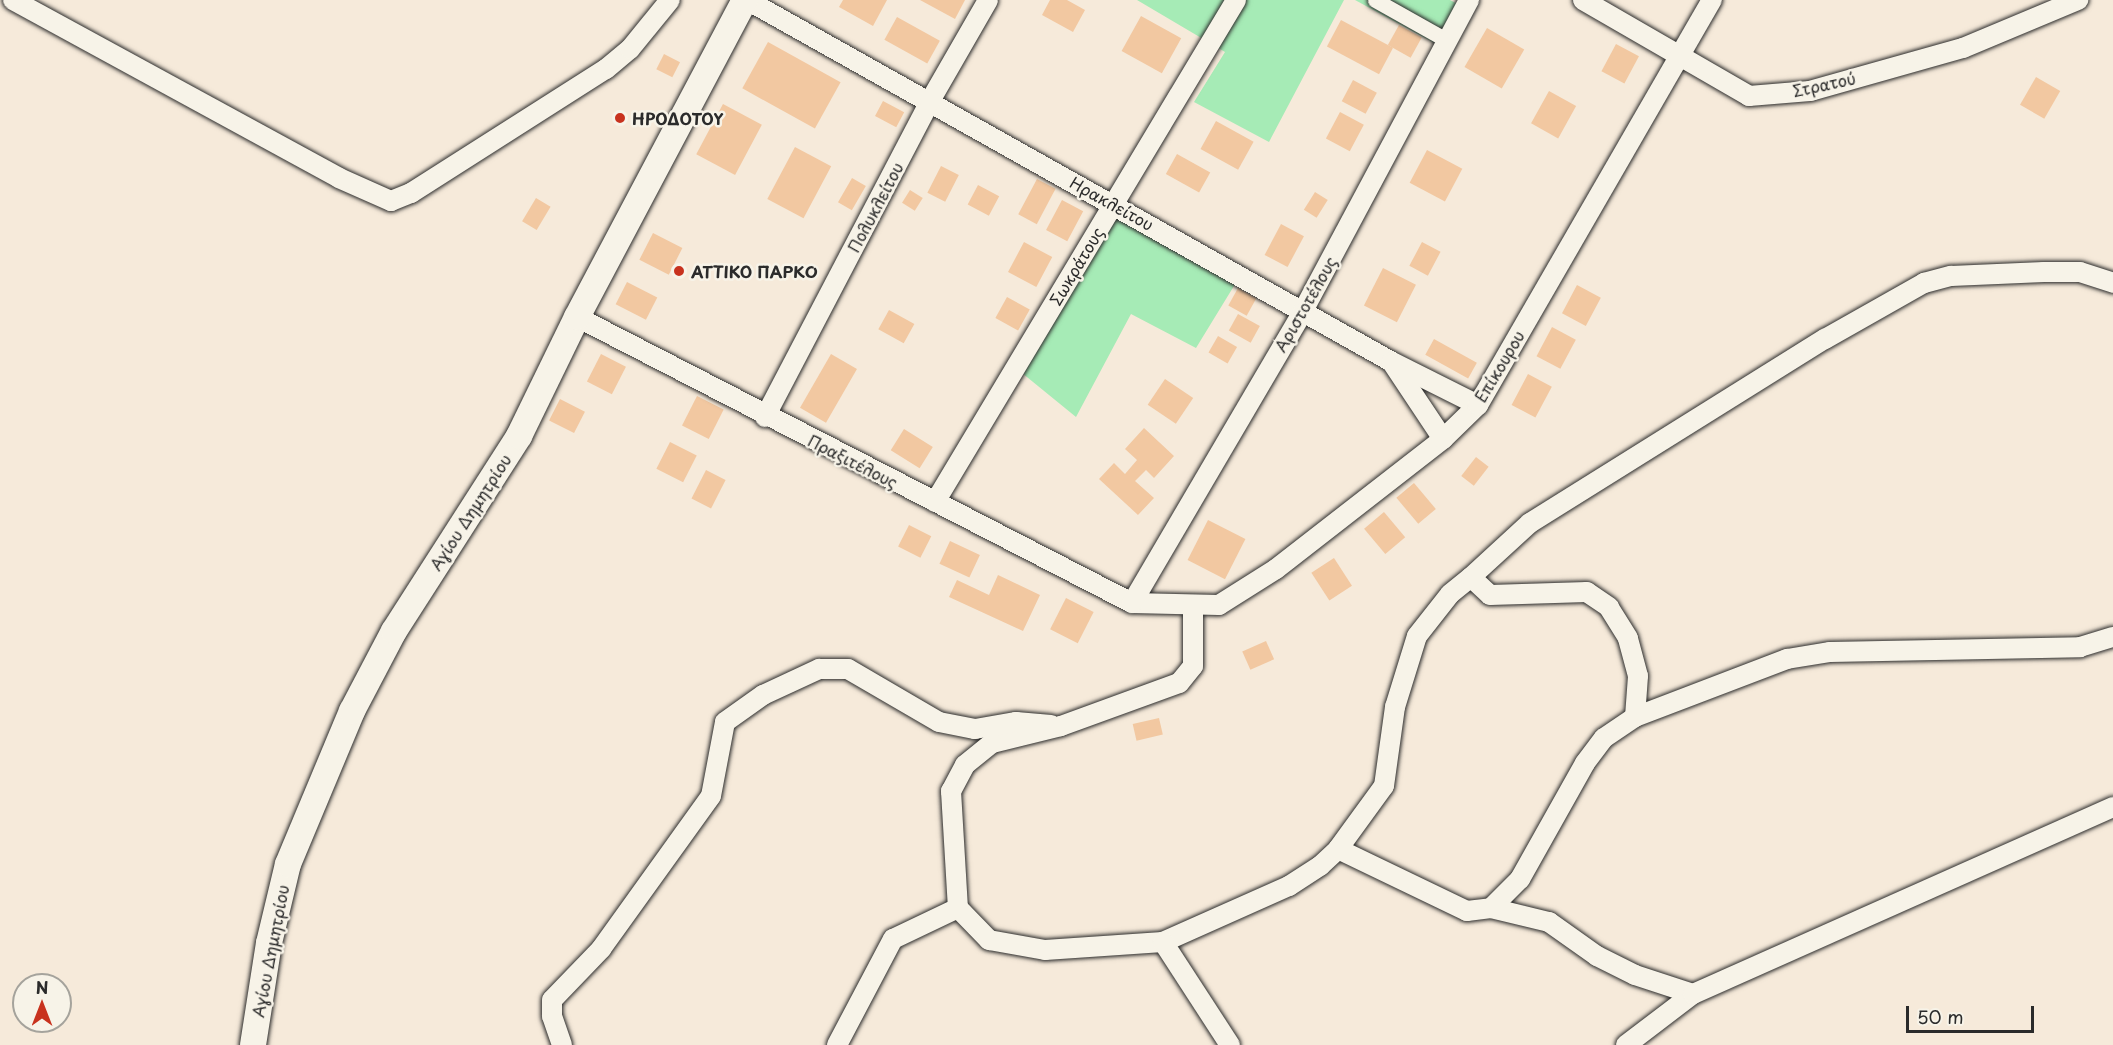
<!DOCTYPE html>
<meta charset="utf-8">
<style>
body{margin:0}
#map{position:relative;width:2113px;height:1045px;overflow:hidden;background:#f6eada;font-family:"Playpen Sans",sans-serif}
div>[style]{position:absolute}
.green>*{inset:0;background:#a6ebb6}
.building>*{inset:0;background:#f2c8a1;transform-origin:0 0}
.roads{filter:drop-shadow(0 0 2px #2b2b2b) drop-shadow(0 0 2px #2b2b2b)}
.pedestrian>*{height:15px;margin:-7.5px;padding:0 7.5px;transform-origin:7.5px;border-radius:7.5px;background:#f7f3e8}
.minor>*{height:20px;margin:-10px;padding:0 10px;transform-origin:10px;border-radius:10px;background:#f7f3e8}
.tertiary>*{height:26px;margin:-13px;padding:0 13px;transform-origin:13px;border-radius:13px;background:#f7f3e8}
.dots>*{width:16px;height:16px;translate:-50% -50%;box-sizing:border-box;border:3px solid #f7f3e8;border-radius:50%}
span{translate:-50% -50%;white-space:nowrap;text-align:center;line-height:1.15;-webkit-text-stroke:5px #f7f3e8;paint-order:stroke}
.street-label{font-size:16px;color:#2b2b2b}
.poi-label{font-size:16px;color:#2b2b2b;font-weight:700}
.left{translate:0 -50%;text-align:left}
.north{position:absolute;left:12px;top:973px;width:60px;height:60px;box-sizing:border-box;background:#f7f3e8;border:2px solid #a5a39c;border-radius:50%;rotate:0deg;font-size:16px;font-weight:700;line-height:24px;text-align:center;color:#2b2b2b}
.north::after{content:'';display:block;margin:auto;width:21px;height:27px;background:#c8321e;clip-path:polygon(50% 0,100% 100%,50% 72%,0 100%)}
.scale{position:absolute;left:1906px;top:1006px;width:128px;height:27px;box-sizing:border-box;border:3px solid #2b2b2b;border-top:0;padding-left:8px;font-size:18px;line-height:21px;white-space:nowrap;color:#2b2b2b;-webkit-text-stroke:4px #f7f3e8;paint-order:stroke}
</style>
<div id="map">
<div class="green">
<i style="clip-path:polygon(1137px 0,1344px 0,1269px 142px,1194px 102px,1225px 52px)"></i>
<i style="clip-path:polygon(1355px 0,1450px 0,1473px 12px,1451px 52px)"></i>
<i style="clip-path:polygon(1123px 205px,1237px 281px,1196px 348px,1131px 314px,1076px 417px,1022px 373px)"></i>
</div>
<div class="building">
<i style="clip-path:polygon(843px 0,887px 0,873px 26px,839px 7px)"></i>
<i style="clip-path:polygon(920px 0,965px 0,955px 19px)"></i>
<i style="clip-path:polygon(1050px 0,1067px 0,1085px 10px,1073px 32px,1042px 15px)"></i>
<i style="left:1141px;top:16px;width:46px;height:40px;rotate:29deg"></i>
<i style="left:897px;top:17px;width:49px;height:26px;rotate:29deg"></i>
<i style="left:1341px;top:20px;width:59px;height:30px;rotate:28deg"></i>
<i style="left:1399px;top:25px;width:26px;height:23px;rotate:29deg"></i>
<i style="left:1487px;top:28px;width:43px;height:45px;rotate:30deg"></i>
<i style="left:768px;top:42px;width:83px;height:53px;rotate:29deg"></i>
<i style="left:1616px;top:44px;width:26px;height:31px;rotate:28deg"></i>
<i style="left:664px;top:54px;width:18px;height:17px;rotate:27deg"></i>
<i style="left:2036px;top:77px;width:28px;height:32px;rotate:30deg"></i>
<i style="left:1353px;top:80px;width:27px;height:24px;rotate:28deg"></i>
<i style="left:1549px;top:91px;width:31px;height:37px;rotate:29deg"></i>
<i style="left:883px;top:101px;width:24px;height:17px;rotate:28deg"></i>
<i style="left:723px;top:104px;width:44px;height:57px;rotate:28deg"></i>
<i style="left:1340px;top:112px;width:27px;height:30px;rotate:28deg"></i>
<i style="left:1216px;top:121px;width:43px;height:32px;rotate:29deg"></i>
<i style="left:795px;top:147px;width:41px;height:59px;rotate:28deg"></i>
<i style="left:1427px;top:150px;width:40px;height:37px;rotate:28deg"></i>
<i style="left:1177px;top:154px;width:38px;height:23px;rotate:29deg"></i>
<i style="left:941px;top:166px;width:20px;height:30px;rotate:27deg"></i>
<i style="left:852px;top:178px;width:16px;height:28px;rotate:30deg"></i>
<i style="left:1037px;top:179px;width:21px;height:40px;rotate:28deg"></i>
<i style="left:978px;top:185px;width:24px;height:22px;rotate:28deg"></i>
<i style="left:910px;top:190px;width:15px;height:15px;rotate:32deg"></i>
<i style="left:1315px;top:192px;width:15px;height:21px;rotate:32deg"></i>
<i style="left:536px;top:198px;width:17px;height:27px;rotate:31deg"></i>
<i style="left:1062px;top:200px;width:24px;height:34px;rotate:28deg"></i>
<i style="left:1281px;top:224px;width:26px;height:35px;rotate:28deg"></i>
<i style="left:653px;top:233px;width:33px;height:30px;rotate:27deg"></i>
<i style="left:1024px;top:242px;width:32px;height:34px;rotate:28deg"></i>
<i style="left:1422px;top:242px;width:21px;height:27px;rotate:28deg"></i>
<i style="left:1383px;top:268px;width:37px;height:42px;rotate:27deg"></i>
<i style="left:627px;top:282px;width:34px;height:25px;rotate:27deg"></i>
<i style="left:1577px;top:285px;width:27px;height:32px;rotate:28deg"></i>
<i style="left:1238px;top:288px;width:21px;height:20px;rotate:29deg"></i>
<i style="left:1007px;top:297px;width:26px;height:24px;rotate:29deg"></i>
<i style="left:889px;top:310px;width:29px;height:22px;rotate:29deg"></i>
<i style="left:1238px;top:314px;width:25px;height:19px;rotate:29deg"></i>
<i style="left:1552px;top:327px;width:27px;height:33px;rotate:28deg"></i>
<i style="left:1218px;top:336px;width:22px;height:19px;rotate:30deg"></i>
<i style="left:1434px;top:339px;width:49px;height:18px;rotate:29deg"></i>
<i style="left:601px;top:354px;width:28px;height:31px;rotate:27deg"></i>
<i style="left:831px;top:354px;width:30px;height:62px;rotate:30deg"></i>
<i style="left:1528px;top:374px;width:27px;height:35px;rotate:28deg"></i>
<i style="left:1165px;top:379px;width:34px;height:31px;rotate:34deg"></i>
<i style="left:697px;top:396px;width:30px;height:33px;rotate:27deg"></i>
<i style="left:560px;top:399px;width:28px;height:24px;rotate:27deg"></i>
<i style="clip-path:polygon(1144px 428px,1174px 456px,1154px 478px,1146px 470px,1135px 481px,1154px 498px,1138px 515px,1099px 479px,1114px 463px,1125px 474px,1137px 460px,1125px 449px)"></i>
<i style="left:904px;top:429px;width:34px;height:25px;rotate:32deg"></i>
<i style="left:670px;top:442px;width:30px;height:30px;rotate:27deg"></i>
<i style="left:1476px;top:457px;width:16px;height:24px;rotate:38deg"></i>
<i style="left:706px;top:470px;width:22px;height:32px;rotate:27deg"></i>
<i style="left:1414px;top:483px;width:34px;height:23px;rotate:50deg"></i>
<i style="left:1384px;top:512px;width:33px;height:26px;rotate:50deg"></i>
<i style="left:1208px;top:520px;width:42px;height:45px;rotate:27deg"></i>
<i style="left:909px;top:525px;width:25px;height:24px;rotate:27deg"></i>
<i style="left:950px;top:541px;width:33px;height:25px;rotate:25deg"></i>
<i style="left:1334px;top:558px;width:33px;height:27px;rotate:57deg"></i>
<i style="clip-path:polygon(998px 575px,1040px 595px,1023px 631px,949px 597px,957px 580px,989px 595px)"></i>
<i style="left:1066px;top:598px;width:31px;height:35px;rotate:27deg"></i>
<i style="left:1266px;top:641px;width:20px;height:26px;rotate:66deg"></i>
<i style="left:1159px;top:718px;width:17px;height:27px;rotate:77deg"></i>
</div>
<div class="roads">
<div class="pedestrian">
<i style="left:1375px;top:0;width:84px;rotate:29.3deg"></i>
</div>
<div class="minor">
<i style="left:13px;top:0;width:371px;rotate:28.6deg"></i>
<i style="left:339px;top:178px;width:57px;rotate:23.9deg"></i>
<i style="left:391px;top:201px;width:22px;rotate:-22deg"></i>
<i style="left:411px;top:193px;width:231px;rotate:-32.5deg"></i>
<i style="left:606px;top:69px;width:31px;rotate:-40deg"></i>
<i style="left:630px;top:49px;width:63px;rotate:-50.8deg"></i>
<i style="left:747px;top:0;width:740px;rotate:29.3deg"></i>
<i style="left:1392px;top:362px;width:96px;rotate:26.6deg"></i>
<i style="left:1583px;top:0;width:192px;rotate:30deg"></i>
<i style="left:1749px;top:96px;width:61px;rotate:-4.7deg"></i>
<i style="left:1810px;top:91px;width:159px;rotate:-15.7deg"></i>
<i style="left:1963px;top:48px;width:125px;rotate:-22.7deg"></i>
<i style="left:577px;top:317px;width:624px;rotate:27.26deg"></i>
<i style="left:1132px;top:603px;width:87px;rotate:1.3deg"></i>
<i style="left:1219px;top:605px;width:67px;rotate:-32.3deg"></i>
<i style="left:1276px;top:569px;width:212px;rotate:-37.9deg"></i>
<i style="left:1443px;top:439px;width:49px;rotate:-44.2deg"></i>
<i style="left:1478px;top:405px;width:468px;rotate:-60deg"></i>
<i style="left:1393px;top:364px;width:90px;rotate:56.3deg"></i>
<i style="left:765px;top:417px;width:356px;rotate:-62.4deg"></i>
<i style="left:930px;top:101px;width:116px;rotate:-60.1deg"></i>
<i style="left:935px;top:502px;width:585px;rotate:-59.05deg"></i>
<i style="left:1132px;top:603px;width:338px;rotate:-59.6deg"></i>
<i style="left:1303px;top:311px;width:353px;rotate:-61.9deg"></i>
<i style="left:1193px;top:605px;width:61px;rotate:90deg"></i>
<i style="left:1193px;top:666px;width:22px;rotate:129deg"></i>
<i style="left:1179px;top:683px;width:126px;rotate:160deg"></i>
<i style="left:1061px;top:726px;width:71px;rotate:166.2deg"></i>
<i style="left:992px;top:743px;width:35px;rotate:141deg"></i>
<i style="left:965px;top:765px;width:30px;rotate:118deg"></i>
<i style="left:951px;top:791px;width:117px;rotate:86.6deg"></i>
<i style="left:958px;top:908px;width:45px;rotate:45.9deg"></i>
<i style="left:989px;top:940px;width:57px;rotate:10.1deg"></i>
<i style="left:1045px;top:950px;width:118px;rotate:-3.9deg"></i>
<i style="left:1163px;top:942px;width:138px;rotate:-24deg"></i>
<i style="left:1289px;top:886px;width:37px;rotate:-33deg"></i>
<i style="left:1320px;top:866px;width:25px;rotate:-43deg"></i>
<i style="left:1338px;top:849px;width:78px;rotate:-53.9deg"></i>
<i style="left:1384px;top:786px;width:80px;rotate:-82.1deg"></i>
<i style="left:1395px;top:707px;width:74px;rotate:-72.8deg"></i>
<i style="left:1417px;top:636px;width:53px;rotate:-51.8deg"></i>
<i style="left:1450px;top:594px;width:27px;rotate:-39deg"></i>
<i style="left:1635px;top:717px;width:163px;rotate:-20.9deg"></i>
<i style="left:1787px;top:659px;width:44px;rotate:-9.2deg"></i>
<i style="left:1830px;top:652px;width:250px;rotate:-1.1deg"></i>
<i style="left:2080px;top:647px;width:34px;rotate:-17deg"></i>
<i style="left:1338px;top:849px;width:143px;rotate:25.7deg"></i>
<i style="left:1467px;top:911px;width:24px;rotate:-7deg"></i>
<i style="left:1491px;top:908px;width:41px;rotate:-45deg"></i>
<i style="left:1520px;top:879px;width:133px;rotate:-60.7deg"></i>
<i style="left:1585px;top:763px;width:31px;rotate:-53deg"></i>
<i style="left:1604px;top:738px;width:37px;rotate:-34deg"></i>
<i style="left:1635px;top:717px;width:41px;rotate:-85.8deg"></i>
<i style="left:1638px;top:676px;width:39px;rotate:-105deg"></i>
<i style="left:1628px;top:638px;width:36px;rotate:-122deg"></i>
<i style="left:1609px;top:607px;width:27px;rotate:-146deg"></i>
<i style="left:1587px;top:592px;width:97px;rotate:178.2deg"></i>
<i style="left:1490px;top:595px;width:26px;rotate:-137deg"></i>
<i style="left:1471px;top:577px;width:80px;rotate:-42.5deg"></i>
<i style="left:1530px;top:523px;width:348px;rotate:-32deg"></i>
<i style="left:1825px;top:339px;width:114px;rotate:-29.5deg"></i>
<i style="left:1924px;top:283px;width:28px;rotate:-15deg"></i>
<i style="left:1951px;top:276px;width:93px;rotate:-2.5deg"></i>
<i style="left:2044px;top:272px;width:36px"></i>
<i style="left:2080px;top:272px;width:35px;rotate:18deg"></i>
<i style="left:1491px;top:908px;width:60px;rotate:13.6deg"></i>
<i style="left:1549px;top:922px;width:59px;rotate:35.3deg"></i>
<i style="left:1597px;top:956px;width:42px;rotate:26.6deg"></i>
<i style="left:1635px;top:975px;width:61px;rotate:18.1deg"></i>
<i style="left:1163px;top:942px;width:123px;rotate:57deg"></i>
<i style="left:562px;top:1045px;width:31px;rotate:-109deg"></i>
<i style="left:552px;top:1016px;width:16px;rotate:-90deg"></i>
<i style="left:552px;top:1000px;width:71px;rotate:-46.1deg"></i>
<i style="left:601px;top:949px;width:188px;rotate:-54.3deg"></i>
<i style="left:711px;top:796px;width:75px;rotate:-79.3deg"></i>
<i style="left:725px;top:722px;width:47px;rotate:-35.4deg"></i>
<i style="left:763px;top:695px;width:62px;rotate:-24.9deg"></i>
<i style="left:819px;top:669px;width:29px"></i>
<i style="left:848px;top:669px;width:105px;rotate:30.2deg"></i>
<i style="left:939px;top:722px;width:37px;rotate:11deg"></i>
<i style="left:975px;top:729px;width:42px;rotate:-9.7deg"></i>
<i style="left:1016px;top:722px;width:35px;rotate:5deg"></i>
<i style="left:837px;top:1045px;width:120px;rotate:-62.2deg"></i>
<i style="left:893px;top:939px;width:72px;rotate:-25.5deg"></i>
<i style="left:1626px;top:1045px;width:84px;rotate:-37.3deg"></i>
<i style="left:1693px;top:994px;width:460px;rotate:-24deg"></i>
</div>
<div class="tertiary">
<i style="left:253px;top:1045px;width:103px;rotate:-81.1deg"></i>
<i style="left:269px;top:943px;width:81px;rotate:-76.5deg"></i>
<i style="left:288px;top:864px;width:166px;rotate:-67.3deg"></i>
<i style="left:352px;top:711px;width:90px;rotate:-62.3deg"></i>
<i style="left:394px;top:631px;width:232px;rotate:-57.3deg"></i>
<i style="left:519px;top:436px;width:132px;rotate:-64deg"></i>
<i style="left:577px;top:317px;width:359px;rotate:-62.1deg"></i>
</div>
</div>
<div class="dots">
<i style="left:620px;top:118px;background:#c8321e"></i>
<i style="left:679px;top:271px;background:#c8321e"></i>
</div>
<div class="street-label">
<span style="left:1824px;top:84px;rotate:-12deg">Στρατού</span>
<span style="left:1112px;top:203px;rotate:29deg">Ηρακλείτου</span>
<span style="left:875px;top:207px;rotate:-62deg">Πολυκλείτου</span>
<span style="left:1076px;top:266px;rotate:-59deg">Σωκράτους</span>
<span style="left:1305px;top:304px;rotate:-60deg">Αριστοτέλους</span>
<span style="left:1499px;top:366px;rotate:-59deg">Επίκουρου</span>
<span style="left:853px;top:461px;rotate:27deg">Πραξιτέλους</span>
<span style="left:470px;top:512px;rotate:-57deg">Αγίου Δημητρίου</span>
<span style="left:270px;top:951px;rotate:-79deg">Αγίου Δημητρίου</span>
</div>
<div class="poi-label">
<span class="left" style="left:632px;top:118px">ΗΡΟΔΟΤΟΥ</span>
<span class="left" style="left:691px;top:271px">ΑΤΤΙΚΟ ΠΑΡΚΟ</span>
</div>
<div class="north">N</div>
<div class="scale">50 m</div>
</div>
